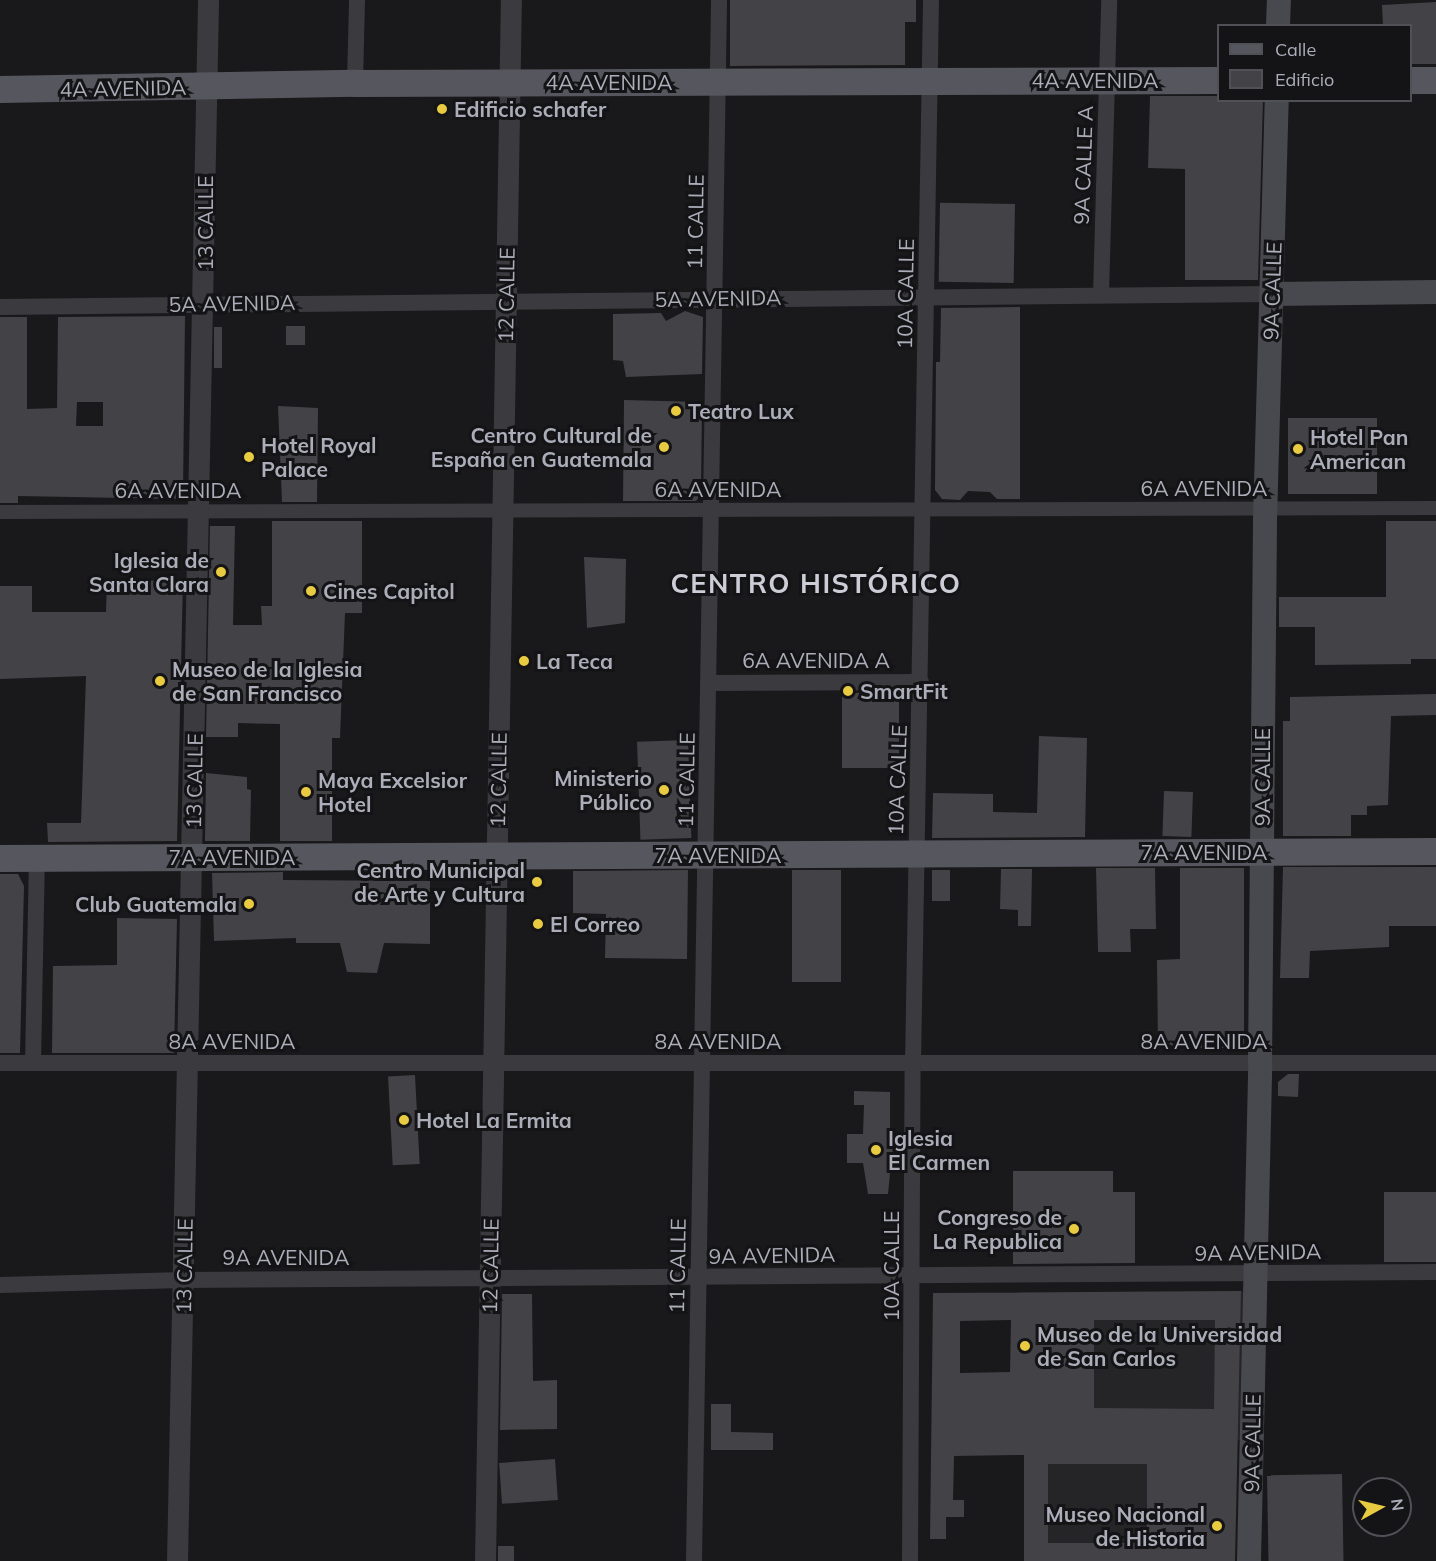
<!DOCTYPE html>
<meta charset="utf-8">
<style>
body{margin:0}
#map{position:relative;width:1436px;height:1561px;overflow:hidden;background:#19181a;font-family:Mulish,sans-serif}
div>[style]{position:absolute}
.built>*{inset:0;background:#252427}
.building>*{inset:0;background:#434247;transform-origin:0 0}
.pedestrian>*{height:14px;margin:-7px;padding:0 7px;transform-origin:7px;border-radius:7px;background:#3a3a3f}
.minor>*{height:16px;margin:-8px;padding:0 8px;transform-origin:8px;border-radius:8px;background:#3a3a3f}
.tertiary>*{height:21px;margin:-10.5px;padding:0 10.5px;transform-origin:10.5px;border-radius:10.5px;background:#3a3a3f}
.secondary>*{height:24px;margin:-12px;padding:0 12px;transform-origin:12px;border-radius:12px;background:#48484f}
.primary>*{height:27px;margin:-13.5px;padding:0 13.5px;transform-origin:13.5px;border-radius:13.5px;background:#56565e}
.dots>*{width:16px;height:16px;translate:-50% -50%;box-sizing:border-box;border:3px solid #141315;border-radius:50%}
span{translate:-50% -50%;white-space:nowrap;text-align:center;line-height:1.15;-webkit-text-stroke:6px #141315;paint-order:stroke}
.street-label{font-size:21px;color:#abadb9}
.poi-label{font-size:21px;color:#abadb9;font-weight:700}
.left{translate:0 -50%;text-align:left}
.right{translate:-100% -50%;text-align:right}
.district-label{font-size:27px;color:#cccdd6;font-weight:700;letter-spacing:1.5px}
.legend{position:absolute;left:1217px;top:24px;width:195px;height:78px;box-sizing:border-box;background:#141315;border:2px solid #505157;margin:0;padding:8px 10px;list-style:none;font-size:18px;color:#abadb9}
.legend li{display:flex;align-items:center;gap:12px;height:30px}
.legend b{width:30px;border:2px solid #505157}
.north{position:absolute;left:1352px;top:1477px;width:60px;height:60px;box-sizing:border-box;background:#141315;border:2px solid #505157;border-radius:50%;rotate:82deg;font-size:16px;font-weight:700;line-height:24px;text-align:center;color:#abadb9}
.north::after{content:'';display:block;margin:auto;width:21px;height:27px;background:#e9cb42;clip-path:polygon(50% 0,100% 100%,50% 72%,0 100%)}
</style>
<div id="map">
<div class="built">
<i style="clip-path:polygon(1247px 1291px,1243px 1440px,1173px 1440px,1173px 1561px,1024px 1561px,1024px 1440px,1066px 1439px,1067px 1292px)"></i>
</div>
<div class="building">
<i style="clip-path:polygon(730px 0,916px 0,916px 22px,905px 22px,905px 65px,730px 66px)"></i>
<i style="clip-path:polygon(1436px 2px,1436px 64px,1410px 64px,1410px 26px,1383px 26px,1382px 5px)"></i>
<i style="clip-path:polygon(1150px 96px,1218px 96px,1218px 100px,1263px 100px,1258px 280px,1185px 280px,1185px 169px,1148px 168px)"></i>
<i style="left:1015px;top:204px;width:79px;height:75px;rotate:91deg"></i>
<i style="clip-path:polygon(1020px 307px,1020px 499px,997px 499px,990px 492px,968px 491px,960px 500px,942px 499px,935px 490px,936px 362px,940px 362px,941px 308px)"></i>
<i style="clip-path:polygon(661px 313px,666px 321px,685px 311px,703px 317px,702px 374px,626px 377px,623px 361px,613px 360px,613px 314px)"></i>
<i style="clip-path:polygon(evenodd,185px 316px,183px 494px,178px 499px,18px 496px,18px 503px,0 503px,0 317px,27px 317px,27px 409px,57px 408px,58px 317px,185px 316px,77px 402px,103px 402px,103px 426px,76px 426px,77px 402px)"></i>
<i style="left:286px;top:326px;width:19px;height:19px"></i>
<i style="left:214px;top:327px;width:8px;height:41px"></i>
<i style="clip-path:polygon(624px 400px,702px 402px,701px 495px,696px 501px,623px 501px)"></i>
<i style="clip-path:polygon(278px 406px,318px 408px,317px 502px,282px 502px)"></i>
<i style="left:1377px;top:418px;width:76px;height:89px;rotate:90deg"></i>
<i style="clip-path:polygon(272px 521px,362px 521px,362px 613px,345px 613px,340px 738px,332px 738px,332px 841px,280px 841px,280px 724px,238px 723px,238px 737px,206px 737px,210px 526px,235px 526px,233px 625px,262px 625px,261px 606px,272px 606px)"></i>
<i style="clip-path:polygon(1386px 521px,1436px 521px,1436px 659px,1411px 659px,1411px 664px,1315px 665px,1315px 627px,1279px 627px,1279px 597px,1386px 597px)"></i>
<i style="clip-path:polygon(584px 557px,626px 559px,625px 623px,587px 628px)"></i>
<i style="clip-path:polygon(107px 580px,183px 581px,177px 841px,48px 842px,47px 823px,81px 823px,86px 676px,0 679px,0 586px,32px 586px,32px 612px,106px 612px)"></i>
<i style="left:842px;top:693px;width:57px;height:75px"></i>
<i style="clip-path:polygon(1436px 694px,1436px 715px,1391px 716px,1388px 805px,1367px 806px,1367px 815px,1351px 815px,1351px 836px,1283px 836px,1283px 721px,1290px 721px,1290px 697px)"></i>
<i style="clip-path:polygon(1039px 736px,1087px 738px,1085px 837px,932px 838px,933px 793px,993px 794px,993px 812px,1037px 813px)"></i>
<i style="left:688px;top:740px;width:98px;height:51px;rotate:88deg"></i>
<i style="clip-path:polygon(206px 773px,247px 777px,247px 789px,251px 790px,250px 841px,205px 841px)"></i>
<i style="left:1164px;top:791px;width:29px;height:45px;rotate:2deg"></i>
<i style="clip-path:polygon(1283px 867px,1436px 867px,1436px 926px,1389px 926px,1389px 947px,1310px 951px,1309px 978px,1280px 978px)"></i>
<i style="clip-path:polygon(1096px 868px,1155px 868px,1156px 929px,1130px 929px,1131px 952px,1098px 952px)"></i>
<i style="clip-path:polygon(1180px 868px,1244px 868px,1244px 1048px,1158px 1048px,1157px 960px,1180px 959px)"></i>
<i style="clip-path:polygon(1001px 869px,1032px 869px,1031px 926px,1018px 926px,1018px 910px,1000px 909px)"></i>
<i style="clip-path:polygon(688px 870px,687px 959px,605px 958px,606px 914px,573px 913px,573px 871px)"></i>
<i style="left:792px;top:870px;width:49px;height:112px"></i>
<i style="left:932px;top:870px;width:18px;height:31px"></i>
<i style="clip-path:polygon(283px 872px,283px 880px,430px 881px,430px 944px,384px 943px,377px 973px,347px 972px,340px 943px,296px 943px,296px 938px,214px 941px,212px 873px)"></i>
<i style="clip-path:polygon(0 874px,18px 874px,24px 886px,20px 1053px,0 1053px)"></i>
<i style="clip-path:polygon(117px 918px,177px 919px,174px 1053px,52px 1053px,53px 966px,117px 965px)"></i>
<i style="clip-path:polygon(1288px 1074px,1299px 1074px,1298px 1097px,1278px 1096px,1278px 1082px)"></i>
<i style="left:415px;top:1075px;width:89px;height:27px;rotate:87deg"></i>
<i style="clip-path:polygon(854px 1091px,890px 1092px,890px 1137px,902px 1138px,902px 1163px,891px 1163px,888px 1194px,868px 1194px,863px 1163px,847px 1163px,847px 1134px,863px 1134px,864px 1105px,854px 1105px)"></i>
<i style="clip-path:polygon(1013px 1171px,1113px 1171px,1113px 1192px,1135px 1192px,1135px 1263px,1013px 1264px)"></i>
<i style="left:1436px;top:1192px;width:70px;height:52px;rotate:90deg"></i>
<i style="clip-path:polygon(evenodd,1241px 1291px,1235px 1561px,1024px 1561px,1024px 1455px,954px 1456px,953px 1500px,964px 1500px,964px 1517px,946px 1517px,946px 1539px,930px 1539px,933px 1293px,1241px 1291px,1011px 1320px,1010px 1372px,960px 1373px,960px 1321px,1011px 1320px,1241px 1291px,1094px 1320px,1215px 1320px,1214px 1409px,1094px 1408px,1094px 1320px,1241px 1291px,1048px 1464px,1147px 1464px,1147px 1543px,1048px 1543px,1048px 1464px)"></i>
<i style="clip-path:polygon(502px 1294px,532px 1294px,533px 1381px,557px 1380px,557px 1429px,500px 1430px)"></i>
<i style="clip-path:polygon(711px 1404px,731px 1404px,731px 1432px,773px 1433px,773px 1450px,711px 1450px)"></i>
<i style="left:555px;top:1459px;width:41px;height:56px;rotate:86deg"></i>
<i style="left:1342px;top:1474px;width:87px;height:75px;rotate:89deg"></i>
<i style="left:498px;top:1546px;width:16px;height:15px"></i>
</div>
<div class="pedestrian">
<i style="left:0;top:512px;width:1436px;rotate:-0.16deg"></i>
</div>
<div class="minor">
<i style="left:355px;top:83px;width:83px;rotate:-88.6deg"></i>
<i style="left:1101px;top:295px;width:295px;rotate:-88.4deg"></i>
<i style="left:0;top:307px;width:1272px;rotate:-0.59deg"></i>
<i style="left:711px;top:683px;width:210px;rotate:-0.3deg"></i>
<i style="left:0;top:1063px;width:1436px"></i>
<i style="left:33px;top:1063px;width:205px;rotate:-88.9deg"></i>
<i style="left:0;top:1285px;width:183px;rotate:-1.6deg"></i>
<i style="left:183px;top:1280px;width:1253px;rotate:-0.37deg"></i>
<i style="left:694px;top:1561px;width:1561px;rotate:-89.08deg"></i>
<i style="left:910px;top:1561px;width:497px;rotate:-89.7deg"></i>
<i style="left:913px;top:1064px;width:1064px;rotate:-89.03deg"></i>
</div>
<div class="tertiary">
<i style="left:177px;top:1561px;width:1561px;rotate:-88.86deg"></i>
<i style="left:485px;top:1561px;width:1561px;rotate:-89.05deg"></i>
</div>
<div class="secondary">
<i style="left:1278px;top:26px;width:26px;rotate:-88deg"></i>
<i style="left:1272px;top:294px;width:164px;rotate:-0.7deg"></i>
<i style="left:1249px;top:1561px;width:498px;rotate:-88.7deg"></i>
<i style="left:1260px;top:1063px;width:543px;rotate:-89.47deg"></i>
<i style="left:1265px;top:520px;width:420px;rotate:-88.4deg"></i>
</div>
<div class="primary">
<i style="left:1410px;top:80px;width:26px"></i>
<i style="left:0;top:89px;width:355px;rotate:-1deg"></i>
<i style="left:355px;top:83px;width:863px;rotate:-0.2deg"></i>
<i style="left:0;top:858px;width:1436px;rotate:-0.28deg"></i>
</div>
<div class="dots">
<i style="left:442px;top:109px;background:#e9cb42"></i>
<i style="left:676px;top:411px;background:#e9cb42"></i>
<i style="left:664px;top:447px;background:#e9cb42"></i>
<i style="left:1298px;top:449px;background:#e9cb42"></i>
<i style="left:249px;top:457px;background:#e9cb42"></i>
<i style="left:221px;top:572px;background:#e9cb42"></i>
<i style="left:311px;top:591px;background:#e9cb42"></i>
<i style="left:524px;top:661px;background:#e9cb42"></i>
<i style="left:160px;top:681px;background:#e9cb42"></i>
<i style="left:848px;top:691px;background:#e9cb42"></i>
<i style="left:664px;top:790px;background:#e9cb42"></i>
<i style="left:306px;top:792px;background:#e9cb42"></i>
<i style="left:537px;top:882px;background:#e9cb42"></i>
<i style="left:249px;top:904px;background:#e9cb42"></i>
<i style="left:538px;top:924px;background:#e9cb42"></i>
<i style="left:404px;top:1120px;background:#e9cb42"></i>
<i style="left:876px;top:1150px;background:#e9cb42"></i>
<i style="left:1074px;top:1229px;background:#e9cb42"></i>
<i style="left:1025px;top:1346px;background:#e9cb42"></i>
<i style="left:1217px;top:1526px;background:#e9cb42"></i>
</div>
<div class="street-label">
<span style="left:1095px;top:80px">4A AVENIDA</span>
<span style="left:609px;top:82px">4A AVENIDA</span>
<span style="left:123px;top:88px;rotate:-1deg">4A AVENIDA</span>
<span style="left:1083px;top:165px;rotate:-88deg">9A CALLE A</span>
<span style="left:695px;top:222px;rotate:-89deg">11 CALLE</span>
<span style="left:205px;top:223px;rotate:-90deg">13 CALLE</span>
<span style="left:1272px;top:291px;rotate:-88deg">9A CALLE</span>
<span style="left:905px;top:294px;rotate:-89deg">10A CALLE</span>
<span style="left:506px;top:295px;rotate:-89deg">12 CALLE</span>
<span style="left:718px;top:298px;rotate:-1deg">5A AVENIDA</span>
<span style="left:232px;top:303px;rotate:-1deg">5A AVENIDA</span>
<span style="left:1204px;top:488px">6A AVENIDA</span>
<span style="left:718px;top:489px">6A AVENIDA</span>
<span style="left:178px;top:490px">6A AVENIDA</span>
<span style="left:816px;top:660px">6A AVENIDA A</span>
<span style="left:1262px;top:777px;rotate:-90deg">9A CALLE</span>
<span style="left:498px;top:780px;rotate:-89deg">12 CALLE</span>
<span style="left:686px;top:780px;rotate:-89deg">11 CALLE</span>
<span style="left:897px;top:780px;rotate:-88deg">10A CALLE</span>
<span style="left:194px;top:781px;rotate:-89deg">13 CALLE</span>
<span style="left:1204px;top:852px">7A AVENIDA</span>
<span style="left:718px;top:855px">7A AVENIDA</span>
<span style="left:232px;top:857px">7A AVENIDA</span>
<span style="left:232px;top:1041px">8A AVENIDA</span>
<span style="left:718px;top:1041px">8A AVENIDA</span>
<span style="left:1204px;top:1041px">8A AVENIDA</span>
<span style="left:1258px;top:1252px;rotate:-1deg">9A AVENIDA</span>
<span style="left:772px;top:1255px;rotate:-1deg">9A AVENIDA</span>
<span style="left:286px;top:1257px">9A AVENIDA</span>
<span style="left:184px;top:1266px;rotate:-89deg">13 CALLE</span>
<span style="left:490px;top:1266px;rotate:-89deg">12 CALLE</span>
<span style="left:677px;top:1266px;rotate:-89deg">11 CALLE</span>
<span style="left:891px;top:1266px;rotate:-90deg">10A CALLE</span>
<span style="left:1252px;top:1443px;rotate:-89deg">9A CALLE</span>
</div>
<div class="poi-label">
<span class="left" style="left:454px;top:109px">Edificio schafer</span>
<span class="left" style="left:688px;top:411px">Teatro Lux</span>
<span class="right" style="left:652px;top:447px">Centro Cultural de<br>España en Guatemala</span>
<span class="left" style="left:1310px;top:449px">Hotel Pan<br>American</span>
<span class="left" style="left:261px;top:457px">Hotel Royal<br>Palace</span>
<span class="right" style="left:209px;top:572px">Iglesia de<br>Santa Clara</span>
<span class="left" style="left:323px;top:591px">Cines Capitol</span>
<span class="left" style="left:536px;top:661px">La Teca</span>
<span class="left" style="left:172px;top:681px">Museo de la Iglesia<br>de San Francisco</span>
<span class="left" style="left:860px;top:691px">SmartFit</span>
<span class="right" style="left:652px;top:790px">Ministerio<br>Público</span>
<span class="left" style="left:318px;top:792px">Maya Excelsior<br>Hotel</span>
<span class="right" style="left:525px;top:882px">Centro Municipal<br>de Arte y Cultura</span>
<span class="right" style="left:237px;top:904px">Club Guatemala</span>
<span class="left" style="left:550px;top:924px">El Correo</span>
<span class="left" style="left:416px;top:1120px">Hotel La Ermita</span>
<span class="left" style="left:888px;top:1150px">Iglesia<br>El Carmen</span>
<span class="right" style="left:1062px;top:1229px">Congreso de<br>La Republica</span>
<span class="left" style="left:1037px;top:1346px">Museo de la Universidad<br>de San Carlos</span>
<span class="right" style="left:1205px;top:1526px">Museo Nacional<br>de Historia</span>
</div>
<div class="district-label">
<span style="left:816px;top:584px">CENTRO HISTÓRICO</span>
</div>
<ul class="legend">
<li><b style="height:8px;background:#56565e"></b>Calle</li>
<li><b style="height:16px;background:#434247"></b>Edificio</li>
</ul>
<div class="north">N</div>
</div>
